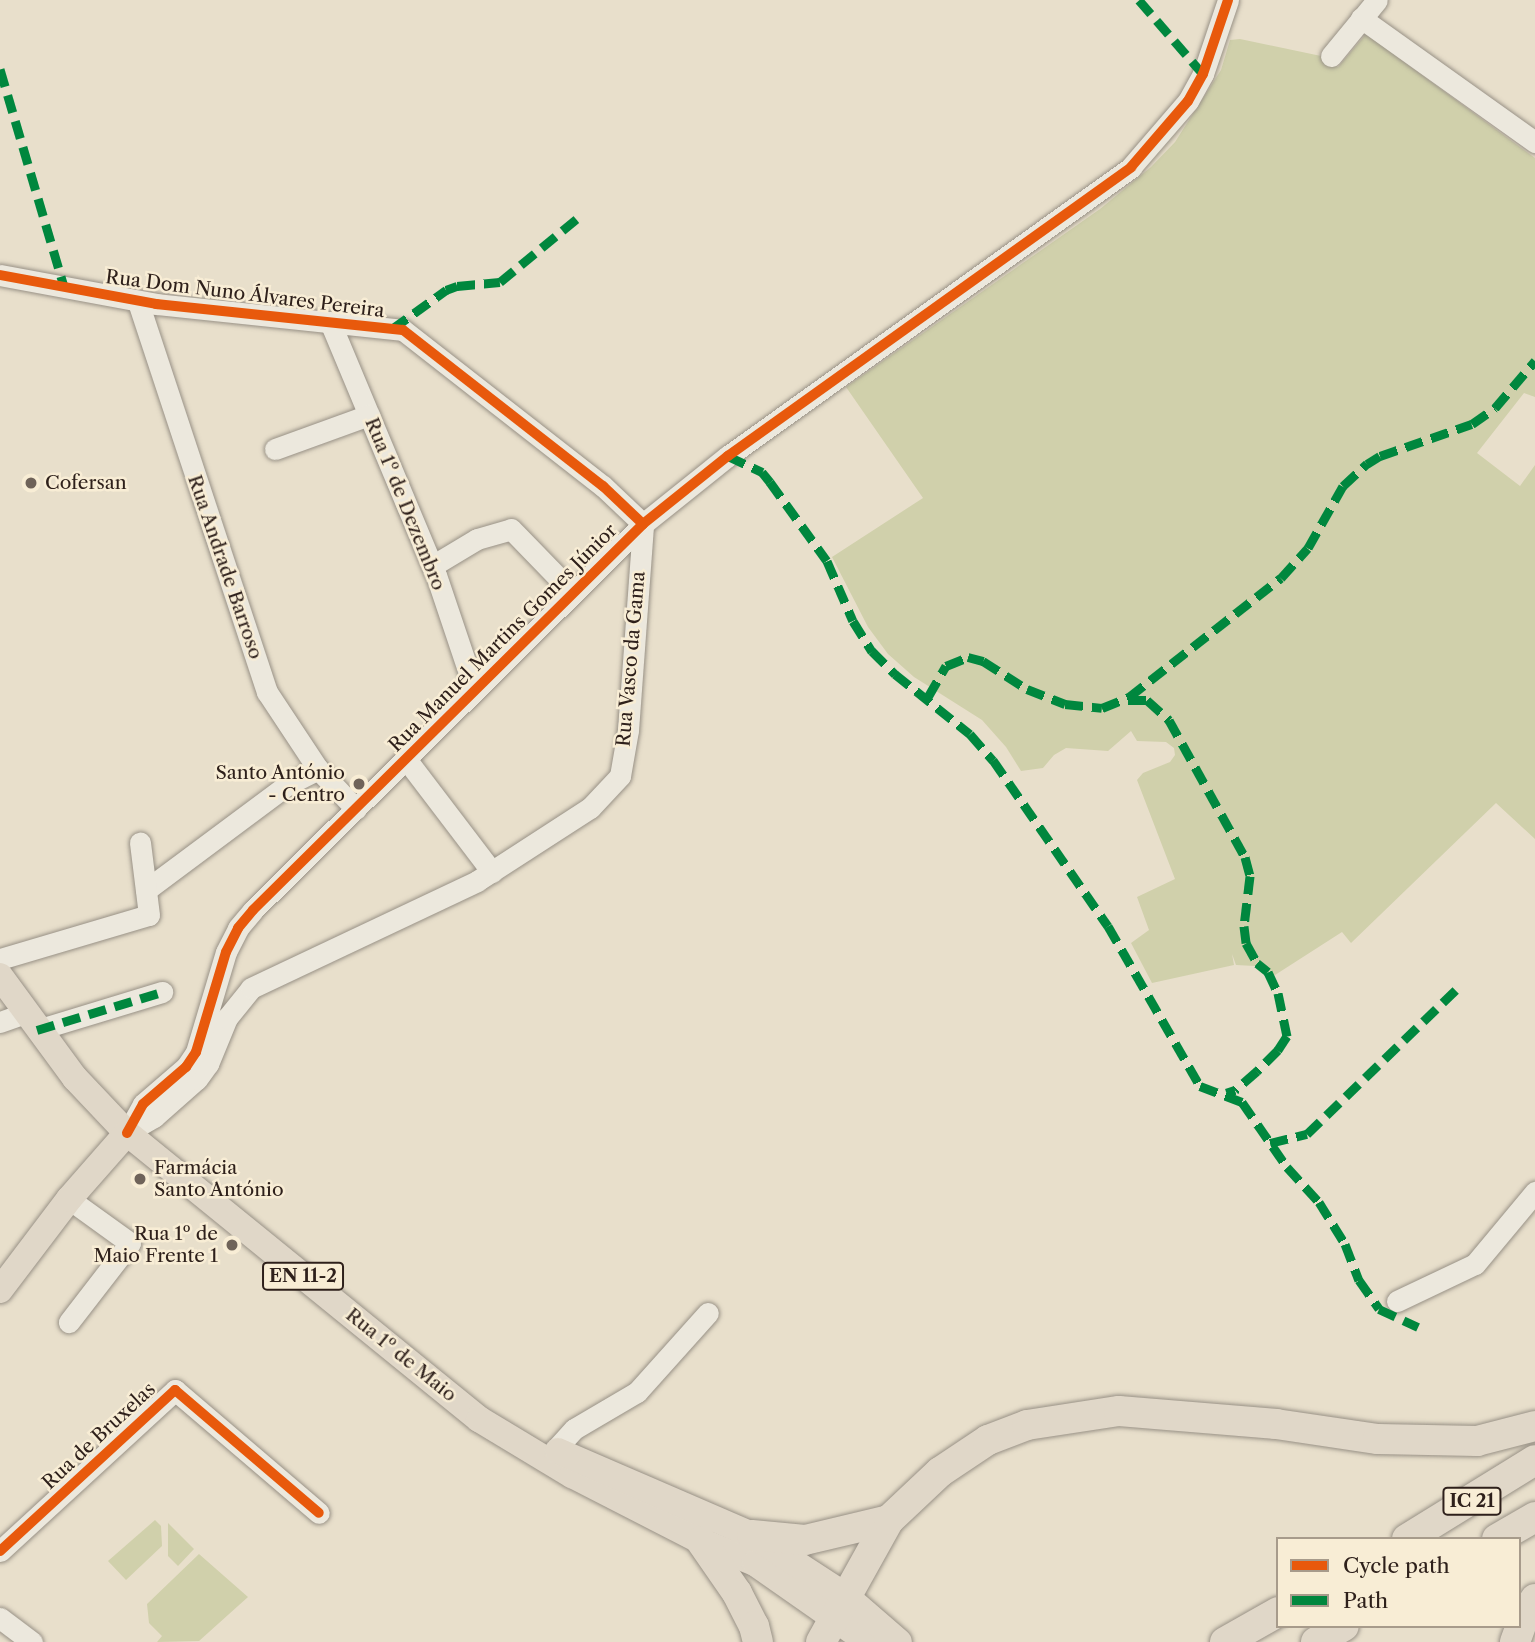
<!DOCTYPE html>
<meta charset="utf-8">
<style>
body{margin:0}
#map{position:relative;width:1535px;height:1642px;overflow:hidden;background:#e8dfcb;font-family:"Libre Caslon Text",serif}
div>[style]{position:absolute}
.green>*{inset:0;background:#d0d0ab}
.roads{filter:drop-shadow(0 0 2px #989186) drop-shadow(0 0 2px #989186)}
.minor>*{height:21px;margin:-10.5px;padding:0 10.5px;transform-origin:10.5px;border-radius:10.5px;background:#ece8dd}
.major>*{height:26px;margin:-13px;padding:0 13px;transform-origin:13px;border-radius:13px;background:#e0d7c8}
.highway>*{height:30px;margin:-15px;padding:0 15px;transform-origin:15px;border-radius:15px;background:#e0d7c8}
.quiet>*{height:9px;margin-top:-4.5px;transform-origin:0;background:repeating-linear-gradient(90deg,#00873e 0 18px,transparent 0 27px)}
.cycleway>*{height:10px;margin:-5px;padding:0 5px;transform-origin:5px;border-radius:5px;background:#e8590c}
.dots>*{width:19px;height:19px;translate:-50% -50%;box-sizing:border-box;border:4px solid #f8edd5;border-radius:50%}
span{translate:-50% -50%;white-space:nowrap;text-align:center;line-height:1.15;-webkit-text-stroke:5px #f8edd5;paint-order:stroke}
.shield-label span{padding:2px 5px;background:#f8edd5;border:2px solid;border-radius:5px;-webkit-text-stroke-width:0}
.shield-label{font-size:18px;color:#2e201b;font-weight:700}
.street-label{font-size:19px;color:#2e201b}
.poi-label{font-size:19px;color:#2e201b}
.left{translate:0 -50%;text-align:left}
.right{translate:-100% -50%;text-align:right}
.legend{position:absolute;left:1276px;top:1537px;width:245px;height:91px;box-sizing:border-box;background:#f8edd5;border:2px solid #a79b8b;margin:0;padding:9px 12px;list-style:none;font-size:21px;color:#2e201b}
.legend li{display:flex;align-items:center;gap:14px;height:35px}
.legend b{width:35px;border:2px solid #a79b8b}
</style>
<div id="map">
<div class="green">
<i style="clip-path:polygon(1366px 34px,1535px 158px,1535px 397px,1524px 393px,1477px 453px,1520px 486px,1535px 465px,1535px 839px,1496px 803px,1351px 943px,1342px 932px,1275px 975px,1255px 966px,1236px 965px,1232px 954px,1234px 965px,1152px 983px,1131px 943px,1149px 930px,1137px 897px,1175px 879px,1137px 780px,1143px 773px,1170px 762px,1175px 755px,1174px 748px,1166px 742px,1137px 741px,1131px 731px,1108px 751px,1066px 748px,1054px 755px,1043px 768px,1021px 771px,1006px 747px,982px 720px,914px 677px,888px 654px,868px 627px,832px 557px,923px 498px,846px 387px,1100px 209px,1151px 167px,1175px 142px,1221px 70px,1230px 40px,1240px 39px,1321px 56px,1338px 67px)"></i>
<i style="clip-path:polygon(155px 1520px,161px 1526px,162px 1546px,126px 1580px,108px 1561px)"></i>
<i style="clip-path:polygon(168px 1523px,194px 1549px,178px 1566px,168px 1556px)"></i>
<i style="clip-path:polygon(199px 1554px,248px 1597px,199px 1641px,157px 1642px,162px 1636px,149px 1623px,147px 1604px)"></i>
</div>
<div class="roads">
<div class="minor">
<i style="left:1361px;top:18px;width:214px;rotate:35.5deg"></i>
<i style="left:1331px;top:56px;width:72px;rotate:-50.6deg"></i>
<i style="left:0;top:275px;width:159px;rotate:10.5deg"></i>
<i style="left:156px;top:304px;width:248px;rotate:6deg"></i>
<i style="left:403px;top:330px;width:254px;rotate:38deg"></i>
<i style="left:603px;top:486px;width:55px;rotate:43.5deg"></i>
<i style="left:138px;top:302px;width:411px;rotate:71.7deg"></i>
<i style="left:267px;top:692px;width:92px;rotate:56.5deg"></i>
<i style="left:318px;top:769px;width:55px;rotate:46.5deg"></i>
<i style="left:330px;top:322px;width:274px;rotate:67.3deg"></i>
<i style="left:436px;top:575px;width:119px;rotate:71.4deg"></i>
<i style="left:275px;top:449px;width:100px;rotate:-19.9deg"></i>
<i style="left:432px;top:566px;width:52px;rotate:-31deg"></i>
<i style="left:477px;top:539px;width:35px;rotate:-16deg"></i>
<i style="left:511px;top:529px;width:89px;rotate:45.9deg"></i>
<i style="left:406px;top:759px;width:142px;rotate:52.7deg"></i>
<i style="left:146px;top:890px;width:176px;rotate:-36.7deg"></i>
<i style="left:287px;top:785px;width:35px;rotate:-27deg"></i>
<i style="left:0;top:959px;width:155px;rotate:-16.5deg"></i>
<i style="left:149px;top:915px;width:73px;rotate:-97.1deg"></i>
<i style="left:0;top:1022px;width:27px;rotate:-20deg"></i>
<i style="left:37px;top:1030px;width:131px;rotate:-16.9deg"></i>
<i style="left:128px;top:1132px;width:30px;rotate:-30deg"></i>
<i style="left:154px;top:1117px;width:57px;rotate:-41.5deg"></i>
<i style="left:197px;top:1079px;width:19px;rotate:-54deg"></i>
<i style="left:208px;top:1064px;width:50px;rotate:-67.6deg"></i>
<i style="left:227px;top:1018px;width:38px;rotate:-51deg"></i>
<i style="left:251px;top:988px;width:250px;rotate:-25.3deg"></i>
<i style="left:477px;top:881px;width:135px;rotate:-32.9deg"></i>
<i style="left:590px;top:808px;width:44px;rotate:-46.8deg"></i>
<i style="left:620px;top:776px;width:47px;rotate:-80.1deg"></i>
<i style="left:628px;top:730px;width:207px;rotate:-85.8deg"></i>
<i style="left:127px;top:1133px;width:33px;rotate:-61deg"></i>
<i style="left:143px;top:1104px;width:57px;rotate:-40.7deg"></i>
<i style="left:186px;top:1067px;width:18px;rotate:-56deg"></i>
<i style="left:196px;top:1052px;width:104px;rotate:-73.3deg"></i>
<i style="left:226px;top:952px;width:27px;rotate:-63deg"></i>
<i style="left:238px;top:928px;width:23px;rotate:-50deg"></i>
<i style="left:253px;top:910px;width:549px;rotate:-44.7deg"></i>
<i style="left:643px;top:524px;width:109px;rotate:-38.7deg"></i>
<i style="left:728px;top:456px;width:496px;rotate:-35.6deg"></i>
<i style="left:1131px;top:167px;width:87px;rotate:-49.2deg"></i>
<i style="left:1188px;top:101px;width:31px;rotate:-61deg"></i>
<i style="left:1203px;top:74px;width:78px;rotate:-71.3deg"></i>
<i style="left:69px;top:1199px;width:75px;rotate:35.8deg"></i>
<i style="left:130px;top:1243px;width:100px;rotate:127.7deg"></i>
<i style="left:1397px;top:1301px;width:86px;rotate:-25.4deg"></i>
<i style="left:1475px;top:1264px;width:94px;rotate:-50.2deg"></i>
<i style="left:555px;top:1450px;width:28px;rotate:-48deg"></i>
<i style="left:574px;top:1429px;width:73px;rotate:-30.4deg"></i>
<i style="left:637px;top:1392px;width:106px;rotate:-48.1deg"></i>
<i style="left:0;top:1551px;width:238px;rotate:-42.6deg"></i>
<i style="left:175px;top:1390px;width:189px;rotate:40.5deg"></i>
<i style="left:0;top:1618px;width:40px;rotate:37deg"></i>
</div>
<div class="major">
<i style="left:0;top:976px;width:127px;rotate:53.7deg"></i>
<i style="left:75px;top:1078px;width:76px;rotate:46.6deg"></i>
<i style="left:127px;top:1133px;width:454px;rotate:39.1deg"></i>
<i style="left:479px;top:1419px;width:109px;rotate:31.1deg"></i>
<i style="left:572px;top:1475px;width:145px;rotate:27.1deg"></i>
<i style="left:701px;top:1541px;width:58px;rotate:22.2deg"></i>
<i style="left:755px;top:1563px;width:138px;rotate:35deg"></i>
<i style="left:0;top:1290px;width:114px;rotate:-52.8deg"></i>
<i style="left:69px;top:1199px;width:88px;rotate:-48.7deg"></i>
<i style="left:558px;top:1451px;width:211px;rotate:23.4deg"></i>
<i style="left:752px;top:1535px;width:112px;rotate:33deg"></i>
<i style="left:846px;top:1596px;width:70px;rotate:41deg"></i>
</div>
<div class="highway">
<i style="left:752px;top:1535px;width:53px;rotate:5.4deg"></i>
<i style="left:805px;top:1540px;width:86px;rotate:-13.4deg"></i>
<i style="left:1407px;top:1539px;width:150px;rotate:-31.7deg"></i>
<i style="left:1497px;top:1539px;width:44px;rotate:-30.1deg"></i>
<i style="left:701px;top:1541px;width:63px;rotate:55.3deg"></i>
<i style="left:737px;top:1593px;width:37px;rotate:63deg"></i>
<i style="left:754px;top:1626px;width:16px;rotate:76deg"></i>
<i style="left:821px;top:1642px;width:140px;rotate:-60.9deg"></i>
<i style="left:889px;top:1520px;width:70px;rotate:-43.3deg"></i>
<i style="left:940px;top:1472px;width:58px;rotate:-33.7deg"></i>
<i style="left:988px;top:1440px;width:42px;rotate:-21deg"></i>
<i style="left:1027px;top:1425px;width:93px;rotate:-8.7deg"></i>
<i style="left:1119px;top:1411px;width:158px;rotate:4.7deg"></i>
<i style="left:1276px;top:1424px;width:103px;rotate:8.4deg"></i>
<i style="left:1378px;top:1439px;width:99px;rotate:1.2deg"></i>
<i style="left:1477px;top:1441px;width:60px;rotate:-14.5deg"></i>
<i style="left:1225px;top:1642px;width:61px;rotate:-29.5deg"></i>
<i style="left:1316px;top:1642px;width:32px;rotate:-30deg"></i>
<i style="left:1515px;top:1642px;width:30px;rotate:-70deg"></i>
<i style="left:1525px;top:1614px;width:18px;rotate:-56deg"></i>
</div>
</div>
<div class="quiet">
<i style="left:1139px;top:0;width:98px;rotate:49.1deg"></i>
<i style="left:0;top:69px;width:227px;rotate:73.6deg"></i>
<i style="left:392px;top:329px;width:67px;rotate:-35.8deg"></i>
<i style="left:446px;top:290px;width:12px;rotate:-20deg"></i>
<i style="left:457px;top:286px;width:43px;rotate:-5.3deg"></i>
<i style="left:500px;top:282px;width:104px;rotate:-39.5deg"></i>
<i style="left:728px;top:456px;width:38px;rotate:25deg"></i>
<i style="left:762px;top:472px;width:13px;rotate:51deg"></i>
<i style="left:770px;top:482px;width:97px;rotate:54.2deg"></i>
<i style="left:827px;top:561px;width:65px;rotate:66.6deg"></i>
<i style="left:853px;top:621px;width:36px;rotate:58deg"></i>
<i style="left:872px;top:651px;width:33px;rotate:45deg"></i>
<i style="left:895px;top:674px;width:96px;rotate:38.7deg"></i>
<i style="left:970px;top:734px;width:35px;rotate:49deg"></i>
<i style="left:993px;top:760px;width:202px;rotate:55.3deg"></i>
<i style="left:1108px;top:926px;width:185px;rotate:60.1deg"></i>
<i style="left:1200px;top:1086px;width:45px;rotate:20.9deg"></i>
<i style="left:1242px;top:1102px;width:79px;rotate:55.3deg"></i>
<i style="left:1287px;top:1167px;width:47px;rotate:47.6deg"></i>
<i style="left:1319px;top:1202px;width:49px;rotate:58.2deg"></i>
<i style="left:1345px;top:1244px;width:39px;rotate:69deg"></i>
<i style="left:1359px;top:1280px;width:35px;rotate:55deg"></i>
<i style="left:1379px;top:1309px;width:43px;rotate:24.8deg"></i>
<i style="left:928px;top:697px;width:36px;rotate:-60deg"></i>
<i style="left:946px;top:666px;width:24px;rotate:-22deg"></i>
<i style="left:968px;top:657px;width:16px;rotate:15deg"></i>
<i style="left:983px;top:661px;width:52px;rotate:32.5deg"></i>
<i style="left:1027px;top:689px;width:41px;rotate:21.5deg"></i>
<i style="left:1065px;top:704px;width:37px;rotate:6deg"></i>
<i style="left:1102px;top:708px;width:29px;rotate:-22deg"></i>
<i style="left:1129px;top:697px;width:193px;rotate:-38.1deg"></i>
<i style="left:1281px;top:578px;width:40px;rotate:-48deg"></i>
<i style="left:1308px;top:548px;width:71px;rotate:-60.6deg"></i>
<i style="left:1343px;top:486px;width:33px;rotate:-43deg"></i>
<i style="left:1367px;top:464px;width:15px;rotate:-32deg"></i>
<i style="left:1380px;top:456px;width:97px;rotate:-19.2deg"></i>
<i style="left:1472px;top:424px;width:28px;rotate:-35deg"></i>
<i style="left:1495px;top:408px;width:62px;rotate:-49.6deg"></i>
<i style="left:1128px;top:700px;width:19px"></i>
<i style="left:1147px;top:700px;width:30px;rotate:42deg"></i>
<i style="left:1169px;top:720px;width:157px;rotate:61deg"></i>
<i style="left:1245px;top:857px;width:20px;rotate:75deg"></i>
<i style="left:1250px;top:876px;width:50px;rotate:96.8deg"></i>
<i style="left:1244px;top:926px;width:17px;rotate:83deg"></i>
<i style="left:1246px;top:943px;width:23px;rotate:61deg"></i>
<i style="left:1257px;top:963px;width:14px;rotate:39deg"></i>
<i style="left:1268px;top:972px;width:23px;rotate:65deg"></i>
<i style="left:1278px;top:993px;width:44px;rotate:78.2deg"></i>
<i style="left:1287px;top:1036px;width:17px;rotate:123deg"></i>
<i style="left:1278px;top:1050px;width:30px;rotate:135deg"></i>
<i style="left:1257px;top:1071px;width:29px;rotate:139deg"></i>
<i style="left:1235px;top:1090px;width:9px;rotate:162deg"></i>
<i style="left:37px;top:1030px;width:131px;rotate:-16.9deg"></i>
<i style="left:1270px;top:1143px;width:38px;rotate:-14deg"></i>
<i style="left:1307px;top:1134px;width:216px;rotate:-44.1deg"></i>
</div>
<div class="cycleway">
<i style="left:0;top:275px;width:159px;rotate:10.5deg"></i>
<i style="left:156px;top:304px;width:248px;rotate:6deg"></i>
<i style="left:403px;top:330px;width:254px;rotate:38deg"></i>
<i style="left:603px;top:486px;width:55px;rotate:43.5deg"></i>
<i style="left:127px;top:1133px;width:33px;rotate:-61deg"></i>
<i style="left:143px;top:1104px;width:57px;rotate:-40.7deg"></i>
<i style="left:186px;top:1067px;width:18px;rotate:-56deg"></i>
<i style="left:196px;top:1052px;width:104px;rotate:-73.3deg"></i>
<i style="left:226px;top:952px;width:27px;rotate:-63deg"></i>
<i style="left:238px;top:928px;width:23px;rotate:-50deg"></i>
<i style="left:253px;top:910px;width:549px;rotate:-44.7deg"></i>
<i style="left:643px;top:524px;width:109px;rotate:-38.7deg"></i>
<i style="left:728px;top:456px;width:496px;rotate:-35.6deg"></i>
<i style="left:1131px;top:167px;width:87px;rotate:-49.2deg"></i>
<i style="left:1188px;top:101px;width:31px;rotate:-61deg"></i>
<i style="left:1203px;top:74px;width:78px;rotate:-71.3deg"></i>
<i style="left:0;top:1551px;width:238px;rotate:-42.6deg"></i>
<i style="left:175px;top:1390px;width:189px;rotate:40.5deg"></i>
</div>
<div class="dots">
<i style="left:31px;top:483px;background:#6f6359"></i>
<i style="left:359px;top:784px;background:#6f6359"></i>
<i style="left:140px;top:1179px;background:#6f6359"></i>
<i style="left:232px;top:1245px;background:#6f6359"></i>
</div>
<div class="shield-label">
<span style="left:303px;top:1276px">EN 11-2</span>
<span style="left:1472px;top:1501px">IC 21</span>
</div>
<div class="street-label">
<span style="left:245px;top:294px;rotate:7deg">Rua Dom Nuno Álvares Pereira</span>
<span style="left:405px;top:504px;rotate:68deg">Rua 1º de Dezembro</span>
<span style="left:225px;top:567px;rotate:71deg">Rua Andrade Barroso</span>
<span style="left:503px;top:638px;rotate:-45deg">Rua Manuel Martins Gomes Júnior</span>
<span style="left:631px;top:659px;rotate:-85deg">Rua Vasco da Gama</span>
<span style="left:401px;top:1355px;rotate:39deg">Rua 1º de Maio</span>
<span style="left:99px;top:1436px;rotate:-43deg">Rua de Bruxelas</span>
</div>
<div class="poi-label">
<span class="left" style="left:45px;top:483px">Cofersan</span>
<span class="right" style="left:345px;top:784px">Santo António<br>- Centro</span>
<span class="left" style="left:154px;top:1179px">Farmácia<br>Santo António</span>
<span class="right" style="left:218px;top:1245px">Rua 1º de<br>Maio Frente 1</span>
</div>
<ul class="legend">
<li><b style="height:9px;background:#e8590c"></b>Cycle path</li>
<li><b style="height:9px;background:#00873e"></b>Path</li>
</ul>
</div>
